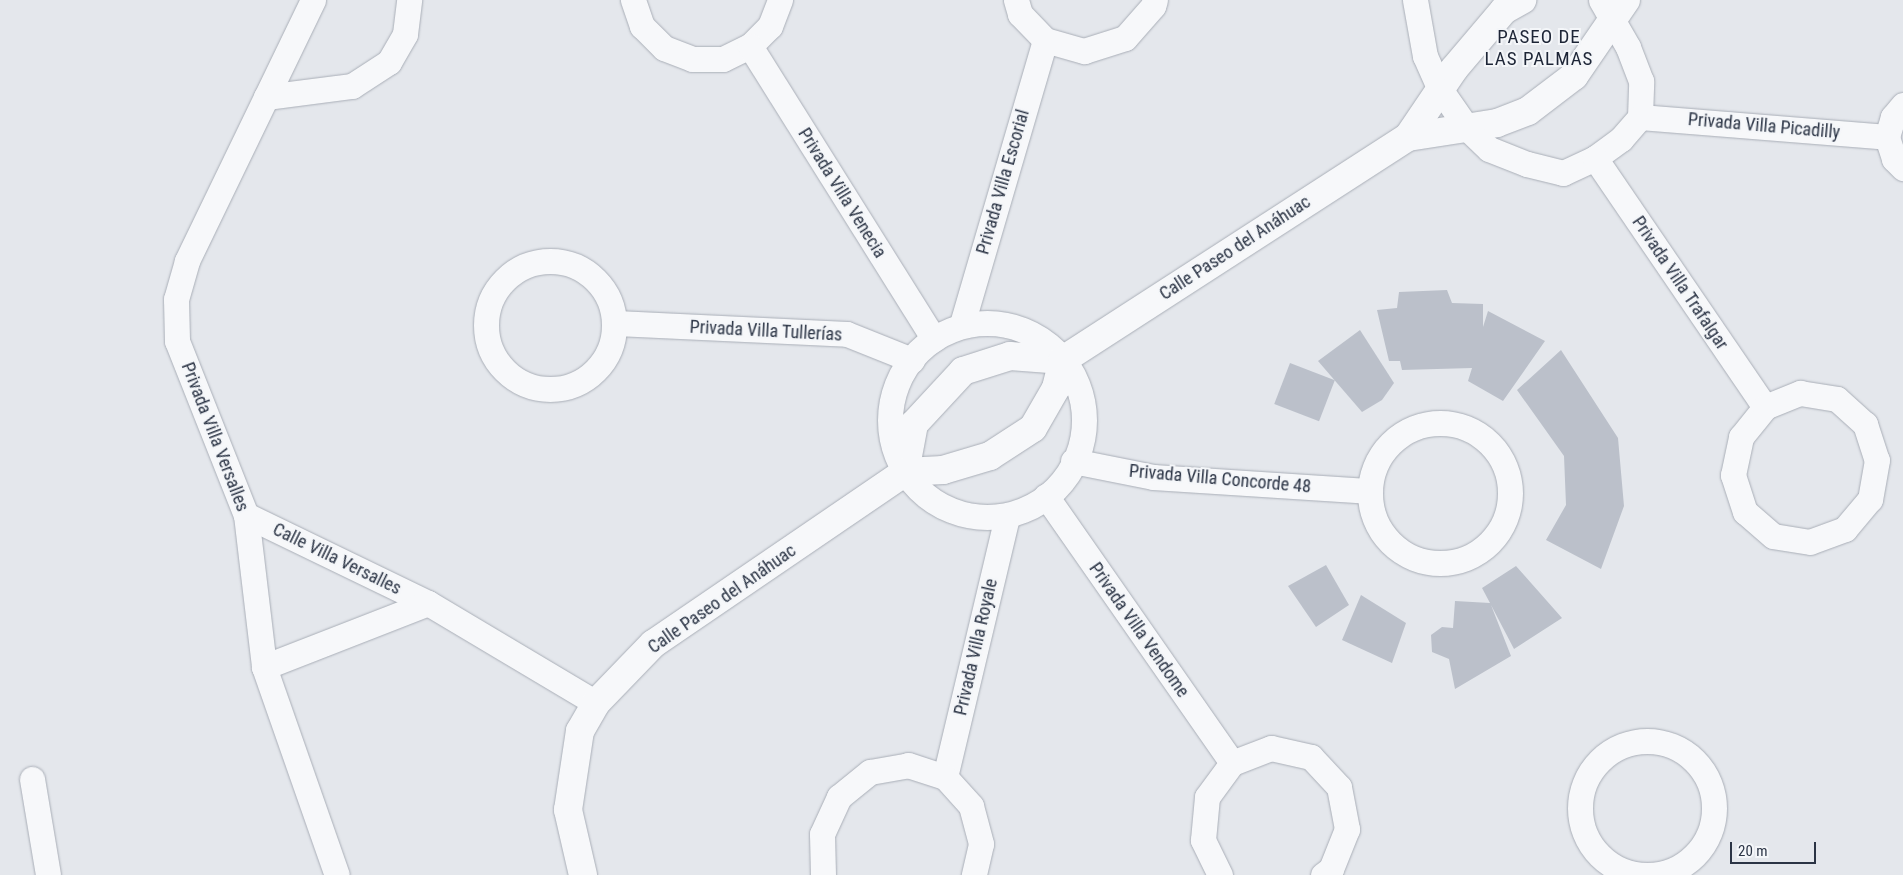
<!DOCTYPE html>
<meta charset="utf-8">
<style>
body{margin:0}
#map{position:relative;width:1903px;height:875px;overflow:hidden;background:#e4e7ec;font-family:"Roboto Condensed",sans-serif}
div>[style]{position:absolute}
.building>*{inset:0;background:#bbc0ca;transform-origin:0 0}
.roads{filter:drop-shadow(0 0 1px #a9aeb7) drop-shadow(0 0 1px #a9aeb7)}
.minor>*{height:25px;margin:-12.5px;padding:0 12.5px;transform-origin:12.5px;border-radius:12.5px;background:#f7f8fa}
.minor>.ring{margin:-12.5px;padding:0;box-sizing:content-box;background:none;border:25px solid #f7f8fa;border-radius:50%}
.tertiary>*{height:28px;margin:-14px;padding:0 14px;transform-origin:14px;border-radius:14px;background:#f7f8fa}
span{translate:-50% -50%;white-space:nowrap;text-align:center;line-height:1.15;-webkit-text-stroke:4px #f4f6f9;paint-order:stroke}
.street-label{font-size:18px;color:#2b3445}
.neighbourhood-label{font-size:19px;color:#1d2536;letter-spacing:1px}
.scale{position:absolute;left:1730px;top:842px;width:86px;height:22px;box-sizing:border-box;border:2px solid #2b3445;border-top:0;padding-left:6px;font-size:15px;line-height:18px;white-space:nowrap;color:#2b3445;-webkit-text-stroke:4px #f4f6f9;paint-order:stroke}
</style>
<div id="map">
<div class="building">
<i style="clip-path:polygon(1447px 290px,1452px 303px,1483px 304px,1483px 327px,1488px 311px,1545px 341px,1503px 401px,1468px 381px,1472px 368px,1402px 370px,1400px 361px,1389px 361px,1377px 310px,1397px 308px,1399px 292px)"></i>
<i style="clip-path:polygon(1360px 330px,1394px 383px,1382px 400px,1362px 412px,1318px 361px)"></i>
<i style="clip-path:polygon(1561px 350px,1618px 438px,1624px 506px,1601px 569px,1546px 540px,1566px 505px,1564px 456px,1517px 390px)"></i>
<i style="left:1290px;top:363px;width:48px;height:44px;rotate:21deg"></i>
<i style="clip-path:polygon(1326px 565px,1349px 605px,1316px 627px,1288px 586px)"></i>
<i style="clip-path:polygon(1516px 566px,1562px 618px,1514px 649px,1491px 605px,1511px 656px,1455px 689px,1449px 659px,1432px 652px,1431px 635px,1442px 627px,1453px 628px,1455px 601px,1490px 603px,1482px 588px)"></i>
<i style="clip-path:polygon(1361px 595px,1406px 623px,1392px 663px,1342px 640px)"></i>
</div>
<div class="roads">
<div class="minor">
<i style="left:313px;top:0;width:290px;rotate:115.8deg"></i>
<i style="left:187px;top:261px;width:40px;rotate:106deg"></i>
<i style="left:176px;top:299px;width:42px;rotate:88.6deg"></i>
<i style="left:177px;top:341px;width:187px;rotate:68.4deg"></i>
<i style="left:246px;top:515px;width:153px;rotate:83.2deg"></i>
<i style="left:264px;top:667px;width:220px;rotate:70.7deg"></i>
<i style="left:633px;top:0;width:28px;rotate:71deg"></i>
<i style="left:642px;top:26px;width:31px;rotate:45deg"></i>
<i style="left:664px;top:48px;width:30px;rotate:21deg"></i>
<i style="left:692px;top:59px;width:31px"></i>
<i style="left:723px;top:59px;width:30px;rotate:-26deg"></i>
<i style="left:750px;top:46px;width:28px;rotate:-45deg"></i>
<i style="left:770px;top:26px;width:28px;rotate:-69deg"></i>
<i style="left:1016px;top:0;width:15px;rotate:74deg"></i>
<i style="left:1020px;top:14px;width:36px;rotate:46deg"></i>
<i style="left:1045px;top:40px;width:41px;rotate:15.8deg"></i>
<i style="left:1084px;top:51px;width:43px;rotate:-17.6deg"></i>
<i style="left:1125px;top:38px;width:43px;rotate:-48.8deg"></i>
<i style="left:1153px;top:6px;width:6px;rotate:-72deg"></i>
<i style="left:1415px;top:0;width:57px;rotate:79.9deg"></i>
<i style="left:1425px;top:56px;width:36px;rotate:66deg"></i>
<i style="left:1440px;top:89px;width:47px;rotate:55.3deg"></i>
<i style="left:1467px;top:128px;width:30px;rotate:44deg"></i>
<i style="left:1489px;top:149px;width:41px;rotate:21.5deg"></i>
<i style="left:1527px;top:164px;width:37px;rotate:14deg"></i>
<i style="left:1563px;top:173px;width:35px;rotate:-25deg"></i>
<i style="left:1595px;top:158px;width:32px;rotate:-36deg"></i>
<i style="left:1621px;top:139px;width:29px;rotate:-49deg"></i>
<i style="left:1640px;top:117px;width:36px;rotate:-88deg"></i>
<i style="left:1641px;top:81px;width:36px;rotate:-111deg"></i>
<i style="left:1628px;top:47px;width:54px;rotate:-119.9deg"></i>
<i style="left:750px;top:46px;width:346px;rotate:57.9deg"></i>
<i style="left:266px;top:97px;width:87px;rotate:-7.3deg"></i>
<i style="left:352px;top:86px;width:44px;rotate:-33deg"></i>
<i style="left:389px;top:62px;width:32px;rotate:-60deg"></i>
<i style="left:405px;top:34px;width:34px;rotate:-83deg"></i>
<i style="left:1903px;top:105px;width:16px;rotate:130deg"></i>
<i style="left:1893px;top:117px;width:21px;rotate:107deg"></i>
<i style="left:1887px;top:137px;width:23px;rotate:72deg"></i>
<i style="left:1894px;top:159px;width:13px;rotate:45deg"></i>
<i style="left:1640px;top:117px;width:248px;rotate:4.6deg"></i>
<i style="left:1595px;top:158px;width:301px;rotate:55.7deg"></i>
<i class="ring" style="left:486px;top:261px;width:103px;height:103px"></i>
<i style="left:616px;top:323px;width:231px;rotate:2.7deg"></i>
<i style="left:847px;top:334px;width:70px;rotate:21.8deg"></i>
<i class="ring" style="left:890px;top:323px;width:169px;height:169px"></i>
<i style="left:962px;top:324px;width:296px;rotate:-73.7deg"></i>
<i style="left:1800px;top:393px;width:37px;rotate:9deg"></i>
<i style="left:1837px;top:399px;width:38px;rotate:42deg"></i>
<i style="left:1865px;top:424px;width:38px;rotate:72deg"></i>
<i style="left:1877px;top:460px;width:40px;rotate:100deg"></i>
<i style="left:1870px;top:499px;width:39px;rotate:130deg"></i>
<i style="left:1845px;top:529px;width:37px;rotate:160deg"></i>
<i style="left:1810px;top:542px;width:37px;rotate:-171deg"></i>
<i style="left:1773px;top:536px;width:37px;rotate:-139deg"></i>
<i style="left:1745px;top:512px;width:39px;rotate:-108deg"></i>
<i style="left:1733px;top:475px;width:39px;rotate:-78deg"></i>
<i style="left:1741px;top:437px;width:38px;rotate:-51deg"></i>
<i style="left:1765px;top:407px;width:38px;rotate:-22deg"></i>
<i class="ring" style="left:1370px;top:423px;width:115px;height:115px"></i>
<i style="left:1073px;top:461px;width:82px;rotate:11.3deg"></i>
<i style="left:1153px;top:477px;width:215px;rotate:3.7deg"></i>
<i style="left:1046px;top:496px;width:325px;rotate:55.1deg"></i>
<i style="left:246px;top:515px;width:202px;rotate:25.8deg"></i>
<i style="left:428px;top:603px;width:196px;rotate:30.8deg"></i>
<i style="left:264px;top:667px;width:176px;rotate:-21.3deg"></i>
<i class="ring" style="left:1580px;top:741px;width:109px;height:109px"></i>
<i style="left:945px;top:777px;width:267px;rotate:-76.6deg"></i>
<i style="left:32px;top:779px;width:97px;rotate:80.5deg"></i>
<i style="left:823px;top:875px;width:41px;rotate:-91.4deg"></i>
<i style="left:822px;top:834px;width:41px;rotate:-65.3deg"></i>
<i style="left:839px;top:797px;width:40px;rotate:-39deg"></i>
<i style="left:870px;top:772px;width:39px;rotate:-10deg"></i>
<i style="left:908px;top:765px;width:39px;rotate:18deg"></i>
<i style="left:945px;top:777px;width:39px;rotate:48deg"></i>
<i style="left:971px;top:806px;width:39px;rotate:75deg"></i>
<i style="left:981px;top:844px;width:32px;rotate:103deg"></i>
<i style="left:1220px;top:875px;width:39px;rotate:-116deg"></i>
<i style="left:1203px;top:840px;width:43px;rotate:-84.7deg"></i>
<i style="left:1207px;top:797px;width:42px;rotate:-53.7deg"></i>
<i style="left:1232px;top:763px;width:42px;rotate:-21deg"></i>
<i style="left:1271px;top:748px;width:41px;rotate:12.7deg"></i>
<i style="left:1311px;top:757px;width:41px;rotate:47deg"></i>
<i style="left:1339px;top:787px;width:43px;rotate:79.2deg"></i>
<i style="left:1347px;top:829px;width:43px;rotate:111.8deg"></i>
<i style="left:1331px;top:869px;width:10px;rotate:143deg"></i>
</div>
<div class="tertiary">
<i style="left:1408px;top:137px;width:90px;rotate:-8.9deg"></i>
<i style="left:1497px;top:123px;width:33px;rotate:-21deg"></i>
<i style="left:1528px;top:111px;width:58px;rotate:-37.3deg"></i>
<i style="left:1574px;top:76px;width:92px;rotate:-55.6deg"></i>
<i style="left:905px;top:472px;width:49px;rotate:-79.4deg"></i>
<i style="left:914px;top:424px;width:72px;rotate:-47.2deg"></i>
<i style="left:963px;top:371px;width:49px;rotate:-17.7deg"></i>
<i style="left:1010px;top:356px;width:53px;rotate:4.3deg"></i>
<i style="left:1063px;top:360px;width:411px;rotate:-32.9deg"></i>
<i style="left:1408px;top:137px;width:82px;rotate:-55.9deg"></i>
<i style="left:1454px;top:69px;width:77px;rotate:-49.7deg"></i>
<i style="left:1504px;top:10px;width:21px;rotate:-29deg"></i>
<i style="left:583px;top:875px;width:67px;rotate:-103deg"></i>
<i style="left:568px;top:810px;width:80px;rotate:-81.4deg"></i>
<i style="left:580px;top:731px;width:32px;rotate:-60deg"></i>
<i style="left:596px;top:703px;width:82px;rotate:-46deg"></i>
<i style="left:653px;top:644px;width:305px;rotate:-34.3deg"></i>
<i style="left:905px;top:472px;width:38px;rotate:-3deg"></i>
<i style="left:943px;top:470px;width:49px;rotate:-16.6deg"></i>
<i style="left:990px;top:456px;width:51px;rotate:-33.1deg"></i>
<i style="left:1033px;top:428px;width:46px;rotate:-60.1deg"></i>
<i style="left:1056px;top:388px;width:29px;rotate:-76deg"></i>
</div>
</div>
<div class="street-label">
<span style="left:1764px;top:126px;rotate:5deg">Privada Villa Picadilly</span>
<span style="left:1003px;top:182px;rotate:-74deg">Privada Villa Escorial</span>
<span style="left:842px;top:193px;rotate:58deg">Privada Villa Venecia</span>
<span style="left:1235px;top:248px;rotate:-33deg">Calle Paseo del Anáhuac</span>
<span style="left:1680px;top:283px;rotate:56deg">Privada Villa Trafalgar</span>
<span style="left:766px;top:331px;rotate:3deg">Privada Villa Tullerías</span>
<span style="left:215px;top:437px;rotate:69deg">Privada Villa Versalles</span>
<span style="left:1220px;top:479px;rotate:5deg">Privada Villa Concorde 48</span>
<span style="left:337px;top:559px;rotate:26deg">Calle Villa Versalles</span>
<span style="left:722px;top:599px;rotate:-35deg">Calle Paseo del Anáhuac</span>
<span style="left:1139px;top:630px;rotate:55deg">Privada Villa Vendome</span>
<span style="left:976px;top:647px;rotate:-77deg">Privada Villa Royale</span>
</div>
<div class="neighbourhood-label">
<span style="left:1539px;top:48px">PASEO DE<br>LAS PALMAS</span>
</div>
<div class="scale">20 m</div>
</div>
